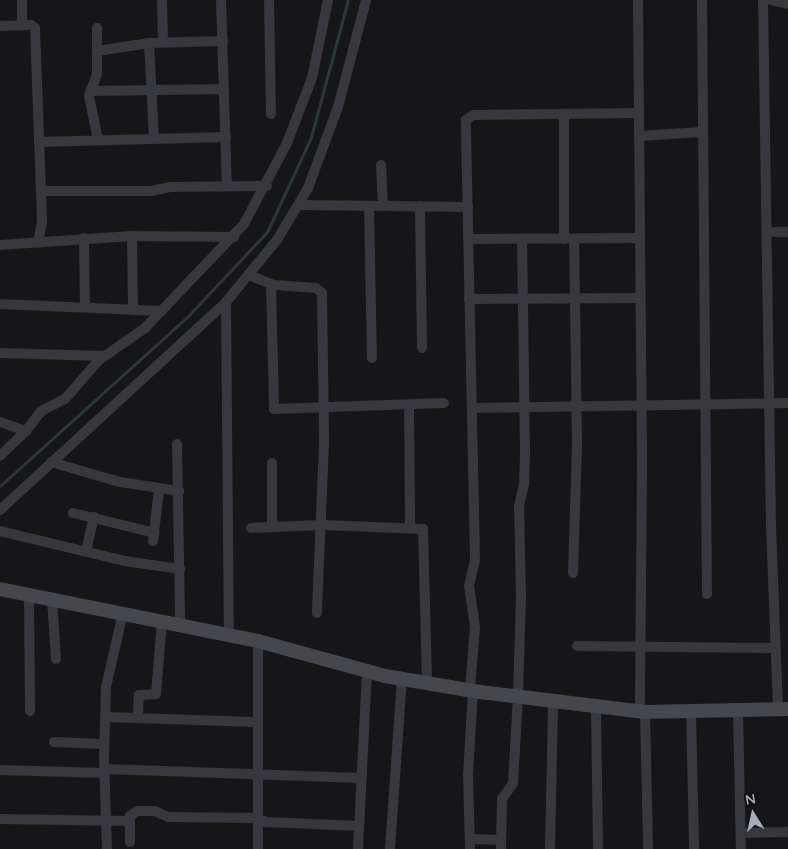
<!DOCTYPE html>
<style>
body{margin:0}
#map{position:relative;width:788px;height:849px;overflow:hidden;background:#161618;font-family:Quicksand,sans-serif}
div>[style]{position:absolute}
.stream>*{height:3px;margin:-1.5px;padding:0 1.5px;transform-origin:1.5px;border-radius:1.5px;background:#2c353c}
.street>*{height:10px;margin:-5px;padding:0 5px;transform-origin:5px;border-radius:5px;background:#37383d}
.secondary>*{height:14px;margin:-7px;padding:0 7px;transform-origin:7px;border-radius:7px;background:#45474d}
span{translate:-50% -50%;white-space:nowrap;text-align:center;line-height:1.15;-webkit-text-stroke:4px #111113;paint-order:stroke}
.north{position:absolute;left:728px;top:789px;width:50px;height:50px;-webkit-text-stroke:4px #111113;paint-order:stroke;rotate:350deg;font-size:14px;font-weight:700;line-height:20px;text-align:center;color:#a8adb8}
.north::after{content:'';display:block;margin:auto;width:18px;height:22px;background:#a8adb8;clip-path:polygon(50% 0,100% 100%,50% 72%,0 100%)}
</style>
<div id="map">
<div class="stream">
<i style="left:0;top:486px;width:253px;rotate:-42.1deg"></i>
<i style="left:188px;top:316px;width:115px;rotate:-46.8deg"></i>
<i style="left:267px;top:232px;width:105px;rotate:-65.1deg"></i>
<i style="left:311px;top:137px;width:142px;rotate:-74.9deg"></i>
</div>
<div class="street">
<i style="left:162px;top:0;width:42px;rotate:88.6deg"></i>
<i style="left:221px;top:0;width:186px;rotate:88.2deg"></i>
<i style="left:269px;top:0;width:114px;rotate:89deg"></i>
<i style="left:638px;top:0;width:468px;rotate:89.5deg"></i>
<i style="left:642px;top:468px;width:243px;rotate:90.5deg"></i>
<i style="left:702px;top:0;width:594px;rotate:89.52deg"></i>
<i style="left:763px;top:0;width:526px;rotate:89.13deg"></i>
<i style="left:771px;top:526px;width:184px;rotate:87.8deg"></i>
<i style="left:771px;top:0;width:17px;rotate:13deg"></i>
<i style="left:22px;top:25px;width:25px;rotate:-90deg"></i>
<i style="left:0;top:26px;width:31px;rotate:-2deg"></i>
<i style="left:31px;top:25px;width:5px;rotate:37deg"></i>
<i style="left:35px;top:28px;width:193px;rotate:87.9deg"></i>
<i style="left:42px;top:221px;width:22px;rotate:100deg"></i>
<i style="left:97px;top:28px;width:46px;rotate:90deg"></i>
<i style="left:97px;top:74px;width:23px;rotate:110deg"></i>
<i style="left:89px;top:96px;width:45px;rotate:78.4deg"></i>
<i style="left:149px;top:43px;width:96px;rotate:87deg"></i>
<i style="left:97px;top:51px;width:53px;rotate:-8.7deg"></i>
<i style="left:149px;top:43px;width:74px;rotate:-1.5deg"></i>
<i style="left:90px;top:91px;width:134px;rotate:-0.9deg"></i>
<i style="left:564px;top:114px;width:125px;rotate:90deg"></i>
<i style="left:639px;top:136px;width:64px;rotate:-3.6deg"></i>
<i style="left:39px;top:142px;width:187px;rotate:-1.5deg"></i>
<i style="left:381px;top:165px;width:41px;rotate:87.2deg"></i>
<i style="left:41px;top:191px;width:110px"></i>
<i style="left:151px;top:191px;width:19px;rotate:-12deg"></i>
<i style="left:170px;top:187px;width:97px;rotate:-0.6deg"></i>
<i style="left:299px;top:205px;width:169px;rotate:0.7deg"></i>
<i style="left:369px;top:206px;width:152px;rotate:88.9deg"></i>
<i style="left:420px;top:206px;width:142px;rotate:89.2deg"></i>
<i style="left:767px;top:232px;width:21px"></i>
<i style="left:132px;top:236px;width:74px;rotate:89.2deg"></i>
<i style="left:84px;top:238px;width:69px;rotate:89.2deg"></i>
<i style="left:468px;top:239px;width:170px;rotate:-0.3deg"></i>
<i style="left:0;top:245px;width:132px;rotate:-3.9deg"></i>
<i style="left:132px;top:236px;width:102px;rotate:0.6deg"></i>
<i style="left:249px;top:275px;width:27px;rotate:22deg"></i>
<i style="left:274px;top:285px;width:42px;rotate:4.1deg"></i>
<i style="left:316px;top:288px;width:8px;rotate:40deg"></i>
<i style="left:322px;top:293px;width:150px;rotate:89.2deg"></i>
<i style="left:324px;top:443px;width:170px;rotate:92.4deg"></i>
<i style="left:271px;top:284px;width:125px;rotate:88.6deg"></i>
<i style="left:274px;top:409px;width:170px;rotate:-2deg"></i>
<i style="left:469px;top:299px;width:171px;rotate:-0.3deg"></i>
<i style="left:226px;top:302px;width:333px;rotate:89.5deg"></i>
<i style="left:0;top:304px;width:162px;rotate:2.5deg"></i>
<i style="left:0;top:353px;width:105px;rotate:1.6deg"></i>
<i style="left:409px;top:405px;width:122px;rotate:89.5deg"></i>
<i style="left:472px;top:408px;width:316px;rotate:-0.9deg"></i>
<i style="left:0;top:422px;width:28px;rotate:19deg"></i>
<i style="left:177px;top:444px;width:180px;rotate:89deg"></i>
<i style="left:0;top:456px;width:36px;rotate:-44deg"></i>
<i style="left:26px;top:431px;width:25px;rotate:-53deg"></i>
<i style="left:41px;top:411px;width:27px;rotate:-27deg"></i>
<i style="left:65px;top:399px;width:52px;rotate:-48.9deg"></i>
<i style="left:99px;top:360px;width:56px;rotate:-34.8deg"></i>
<i style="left:145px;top:328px;width:144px;rotate:-46.4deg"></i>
<i style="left:244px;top:224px;width:92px;rotate:-62deg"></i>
<i style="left:287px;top:143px;width:70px;rotate:-69deg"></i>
<i style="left:312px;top:78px;width:80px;rotate:-78.4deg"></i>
<i style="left:51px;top:462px;width:72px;rotate:16.2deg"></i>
<i style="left:120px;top:482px;width:60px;rotate:8.7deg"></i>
<i style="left:0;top:510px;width:307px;rotate:-42.6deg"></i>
<i style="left:226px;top:302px;width:80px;rotate:-50.6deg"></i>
<i style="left:277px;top:240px;width:61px;rotate:-59.2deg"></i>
<i style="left:308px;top:188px;width:86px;rotate:-69.7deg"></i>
<i style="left:338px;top:107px;width:111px;rotate:-75.3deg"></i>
<i style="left:73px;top:513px;width:84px;rotate:13.7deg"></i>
<i style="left:272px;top:527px;width:64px;rotate:-90deg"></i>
<i style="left:251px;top:528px;width:71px;rotate:-2.4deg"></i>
<i style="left:322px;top:525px;width:101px;rotate:2.3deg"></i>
<i style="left:423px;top:529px;width:154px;rotate:88.5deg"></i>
<i style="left:0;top:531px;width:129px;rotate:13.5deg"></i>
<i style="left:125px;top:561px;width:56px;rotate:8.3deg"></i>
<i style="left:153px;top:541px;width:51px;rotate:-83.3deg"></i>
<i style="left:86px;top:551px;width:35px;rotate:-77deg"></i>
<i style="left:573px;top:573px;width:130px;rotate:-88.2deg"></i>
<i style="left:577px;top:443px;width:204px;rotate:-90.8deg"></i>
<i style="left:29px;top:595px;width:116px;rotate:89.5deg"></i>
<i style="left:52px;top:599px;width:60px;rotate:86.2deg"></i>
<i style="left:258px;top:641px;width:208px;rotate:90deg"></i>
<i style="left:577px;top:646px;width:198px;rotate:0.6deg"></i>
<i style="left:470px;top:690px;width:63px;rotate:-85.5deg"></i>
<i style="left:475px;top:627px;width:41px;rotate:-98.3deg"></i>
<i style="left:469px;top:586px;width:27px;rotate:-77deg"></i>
<i style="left:475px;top:560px;width:440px;rotate:-91.2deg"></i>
<i style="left:466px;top:120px;width:9px;rotate:-36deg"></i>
<i style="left:473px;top:115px;width:166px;rotate:-0.7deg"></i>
<i style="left:596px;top:706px;width:143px;rotate:89.2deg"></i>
<i style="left:738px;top:711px;width:138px;rotate:88.8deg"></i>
<i style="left:645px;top:712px;width:137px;rotate:88.7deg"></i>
<i style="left:691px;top:712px;width:137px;rotate:88.7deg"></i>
<i style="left:105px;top:717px;width:151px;rotate:1.9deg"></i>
<i style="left:138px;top:718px;width:23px;rotate:-88deg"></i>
<i style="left:139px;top:695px;width:17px;rotate:-3deg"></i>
<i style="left:156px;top:694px;width:73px;rotate:-85.3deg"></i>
<i style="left:54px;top:742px;width:50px;rotate:2.3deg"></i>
<i style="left:105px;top:769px;width:256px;rotate:2deg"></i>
<i style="left:0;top:770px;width:105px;rotate:1.6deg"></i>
<i style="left:0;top:819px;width:130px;rotate:0.9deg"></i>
<i style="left:741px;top:833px;width:47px;rotate:-1.2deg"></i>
<i style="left:470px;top:839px;width:31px;rotate:2deg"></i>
<i style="left:130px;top:842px;width:26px;rotate:-90deg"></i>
<i style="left:130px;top:816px;width:9px;rotate:-36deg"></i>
<i style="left:137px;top:811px;width:18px"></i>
<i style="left:155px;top:811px;width:14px;rotate:25deg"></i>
<i style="left:168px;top:817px;width:89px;rotate:0.6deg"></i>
<i style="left:257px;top:818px;width:10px;rotate:24deg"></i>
<i style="left:266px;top:822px;width:93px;rotate:2.5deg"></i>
<i style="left:107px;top:849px;width:91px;rotate:-91.9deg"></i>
<i style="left:104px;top:758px;width:71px;rotate:-88.4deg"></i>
<i style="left:106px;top:687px;width:76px;rotate:-77.1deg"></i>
<i style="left:358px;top:849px;width:178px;rotate:-87.1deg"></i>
<i style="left:390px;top:849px;width:170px;rotate:-86deg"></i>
<i style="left:470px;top:849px;width:74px;rotate:-91.5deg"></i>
<i style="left:468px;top:775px;width:84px;rotate:-86.6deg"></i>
<i style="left:501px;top:849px;width:50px;rotate:-88.9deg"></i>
<i style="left:502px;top:799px;width:19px;rotate:-55deg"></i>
<i style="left:513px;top:783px;width:86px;rotate:-86.7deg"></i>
<i style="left:518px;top:697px;width:99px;rotate:-88.3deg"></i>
<i style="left:521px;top:598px;width:92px;rotate:-91.2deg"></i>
<i style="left:519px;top:506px;width:23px;rotate:-77deg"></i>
<i style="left:524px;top:484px;width:34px;rotate:-88deg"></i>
<i style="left:525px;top:450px;width:211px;rotate:-90.8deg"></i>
<i style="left:550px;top:849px;width:148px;rotate:-88.8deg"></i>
</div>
<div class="secondary">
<i style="left:0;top:589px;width:263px;rotate:11.4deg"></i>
<i style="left:258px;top:641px;width:132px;rotate:15.4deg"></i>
<i style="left:385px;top:676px;width:96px;rotate:9.6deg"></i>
<i style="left:480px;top:692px;width:166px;rotate:6.9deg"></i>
<i style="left:645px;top:712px;width:143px;rotate:-1.2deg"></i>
</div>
<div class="north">N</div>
</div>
